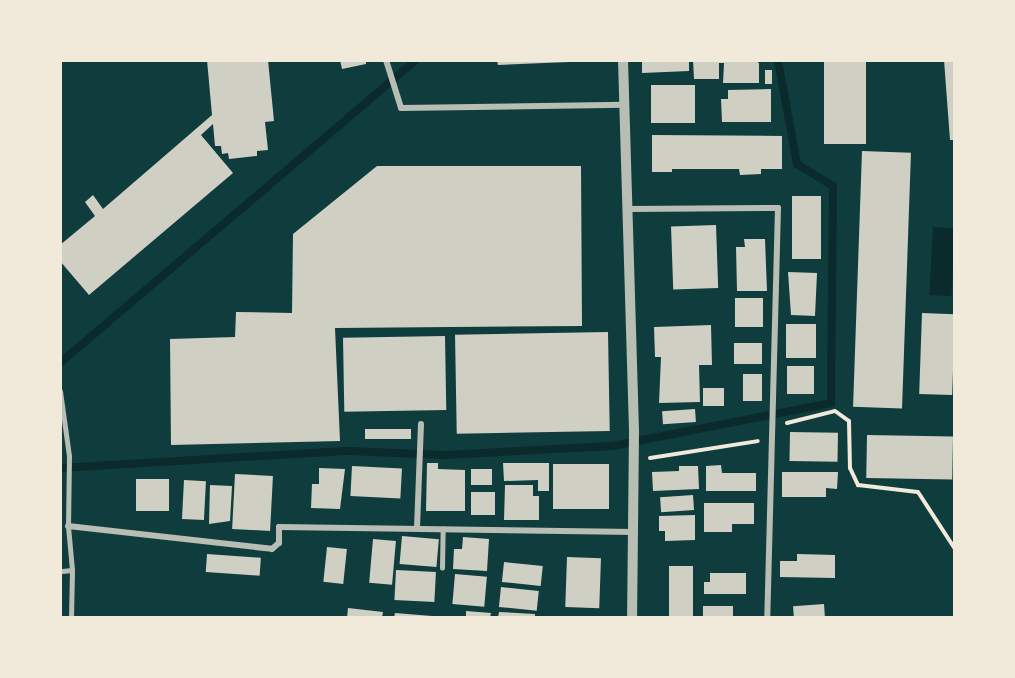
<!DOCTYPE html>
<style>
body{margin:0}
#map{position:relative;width:1015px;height:678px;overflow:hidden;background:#0f3d3e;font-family:Inter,sans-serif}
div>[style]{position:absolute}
.water>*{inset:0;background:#0a2a2b;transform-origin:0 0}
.stream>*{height:8px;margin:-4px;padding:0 4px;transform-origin:4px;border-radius:4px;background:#0a2a2b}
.building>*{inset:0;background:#cfcfc3;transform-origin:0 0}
.path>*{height:4px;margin:-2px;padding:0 2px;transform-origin:2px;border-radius:2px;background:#f1e9da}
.service>*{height:4.5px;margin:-2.25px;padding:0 2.25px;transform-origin:2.25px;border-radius:2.25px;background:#b8beb3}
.pedestrian>*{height:5px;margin:-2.5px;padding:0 2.5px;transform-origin:2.5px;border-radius:2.5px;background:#b8beb3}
.minor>*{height:6px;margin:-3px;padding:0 3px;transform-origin:3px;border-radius:3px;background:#b8beb3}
.tertiary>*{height:10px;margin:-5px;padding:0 5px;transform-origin:5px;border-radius:5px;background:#b8beb3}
span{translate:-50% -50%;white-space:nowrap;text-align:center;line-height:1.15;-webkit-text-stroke:4.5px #f1e9da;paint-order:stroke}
.frame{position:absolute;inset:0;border:62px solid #f1e9da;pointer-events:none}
</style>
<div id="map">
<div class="water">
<i style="left:933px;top:227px;width:22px;height:68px;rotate:3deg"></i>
</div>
<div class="stream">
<i style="left:60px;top:363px;width:467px;rotate:-40.4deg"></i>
<i style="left:60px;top:468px;width:289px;rotate:-3.4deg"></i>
<i style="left:349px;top:451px;width:96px;rotate:2.4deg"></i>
<i style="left:445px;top:455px;width:167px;rotate:-3.1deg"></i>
<i style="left:612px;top:446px;width:223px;rotate:-11.1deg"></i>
<i style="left:831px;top:403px;width:217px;rotate:-89.5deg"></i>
<i style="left:833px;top:186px;width:42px;rotate:-148.6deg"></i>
<i style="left:797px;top:164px;width:106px;rotate:-100.4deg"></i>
</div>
<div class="building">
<i style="clip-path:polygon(207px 60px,268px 60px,274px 121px,265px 122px,268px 150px,257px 151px,257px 156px,229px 159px,228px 153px,222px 154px,221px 146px,215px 146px,213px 124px,201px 135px,233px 173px,89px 295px,60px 261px,60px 245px,95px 216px,85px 202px,93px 195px,103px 209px,212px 115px)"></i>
<i style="clip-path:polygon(340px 60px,366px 60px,366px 64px,342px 69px)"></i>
<i style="clip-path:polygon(497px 60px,569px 60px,569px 62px,498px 65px)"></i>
<i style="clip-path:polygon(642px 60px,689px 60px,689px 71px,642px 73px)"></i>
<i style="clip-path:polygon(693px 60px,754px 60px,759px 63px,759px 83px,723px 83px,724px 63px,719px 63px,719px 79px,694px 79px)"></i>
<i style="left:824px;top:60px;width:42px;height:84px"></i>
<i style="clip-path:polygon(944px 60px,955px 60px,955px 140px,950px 140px)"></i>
<i style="left:765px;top:70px;width:7px;height:14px"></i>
<i style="left:651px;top:85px;width:44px;height:38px"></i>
<i style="clip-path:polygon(771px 89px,771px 122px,722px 122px,721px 99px,728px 99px,728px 90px)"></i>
<i style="clip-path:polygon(652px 135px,782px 136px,782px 169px,761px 169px,761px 174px,740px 175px,739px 169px,672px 169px,672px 172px,652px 172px)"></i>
<i style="left:862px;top:151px;width:49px;height:256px;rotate:2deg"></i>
<i style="clip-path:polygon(377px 166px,581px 166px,582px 326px,335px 328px,340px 441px,171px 445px,170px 339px,235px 337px,236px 312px,292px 313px,293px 234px)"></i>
<i style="left:792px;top:196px;width:29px;height:63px"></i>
<i style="left:716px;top:225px;width:63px;height:45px;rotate:88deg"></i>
<i style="clip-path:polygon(744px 239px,765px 239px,767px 291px,737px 291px,736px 247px,745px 247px)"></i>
<i style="clip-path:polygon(788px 272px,817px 273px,815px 316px,791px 315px)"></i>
<i style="left:735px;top:298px;width:28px;height:29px"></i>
<i style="left:922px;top:313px;width:33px;height:81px;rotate:2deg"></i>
<i style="left:786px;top:324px;width:30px;height:34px"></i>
<i style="clip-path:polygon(711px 325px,712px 365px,699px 365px,700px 402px,659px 403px,661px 357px,655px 357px,654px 327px)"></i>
<i style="left:608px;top:332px;width:99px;height:153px;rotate:89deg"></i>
<i style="left:445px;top:336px;width:74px;height:102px;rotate:89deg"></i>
<i style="left:734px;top:343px;width:28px;height:21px"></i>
<i style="left:787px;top:366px;width:27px;height:28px"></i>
<i style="left:743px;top:374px;width:19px;height:27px"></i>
<i style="left:703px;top:388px;width:21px;height:18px"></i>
<i style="left:695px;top:409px;width:13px;height:33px;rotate:86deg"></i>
<i style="left:411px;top:429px;width:10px;height:46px;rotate:90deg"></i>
<i style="left:790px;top:432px;width:48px;height:29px;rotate:1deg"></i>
<i style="left:867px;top:435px;width:86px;height:43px;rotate:1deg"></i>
<i style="clip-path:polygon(427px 463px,438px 463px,438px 469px,465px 470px,465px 511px,426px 511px)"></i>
<i style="clip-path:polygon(503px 463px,549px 463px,549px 491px,538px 491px,538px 480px,504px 481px)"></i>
<i style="left:553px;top:464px;width:56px;height:45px"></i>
<i style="clip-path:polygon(721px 465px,722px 473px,756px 473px,756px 491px,706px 491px,706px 466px)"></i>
<i style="left:352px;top:466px;width:50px;height:30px;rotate:3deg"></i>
<i style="clip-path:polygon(679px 466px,698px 466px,699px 489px,653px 491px,652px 472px,679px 471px)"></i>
<i style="clip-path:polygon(319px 468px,345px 469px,340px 509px,311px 508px,312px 484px,319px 484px)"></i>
<i style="left:471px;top:469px;width:21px;height:16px"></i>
<i style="clip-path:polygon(782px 472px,838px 472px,837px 489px,826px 488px,826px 497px,782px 497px)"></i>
<i style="left:235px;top:474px;width:38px;height:55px;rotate:3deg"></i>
<i style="left:136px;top:479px;width:33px;height:32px"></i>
<i style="left:184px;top:480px;width:22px;height:39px;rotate:3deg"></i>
<i style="clip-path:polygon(210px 485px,232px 486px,230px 521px,209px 524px)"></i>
<i style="clip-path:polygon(505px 485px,533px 485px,533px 496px,539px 496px,539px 520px,504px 520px)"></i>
<i style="left:471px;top:492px;width:24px;height:23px"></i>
<i style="left:693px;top:495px;width:15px;height:33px;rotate:86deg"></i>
<i style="clip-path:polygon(704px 503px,754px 503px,754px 524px,732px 524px,732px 532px,704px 532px)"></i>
<i style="clip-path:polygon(695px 515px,695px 540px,665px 541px,665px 531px,659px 531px,659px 516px)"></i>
<i style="left:402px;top:536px;width:37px;height:28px;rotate:5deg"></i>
<i style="clip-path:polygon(463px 537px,489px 539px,487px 571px,453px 569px,454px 549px,462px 549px)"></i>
<i style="left:373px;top:539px;width:23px;height:44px;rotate:5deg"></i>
<i style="left:327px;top:547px;width:20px;height:35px;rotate:6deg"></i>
<i style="left:207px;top:554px;width:54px;height:18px;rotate:4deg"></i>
<i style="clip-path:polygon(797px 554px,835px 555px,835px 578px,780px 577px,780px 561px,797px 561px)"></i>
<i style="left:567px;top:557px;width:34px;height:50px;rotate:2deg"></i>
<i style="left:504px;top:562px;width:39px;height:20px;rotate:6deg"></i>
<i style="left:669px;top:566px;width:24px;height:50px"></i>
<i style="left:396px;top:570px;width:40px;height:30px;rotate:3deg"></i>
<i style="clip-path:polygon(710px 573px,746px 573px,746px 594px,704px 594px,704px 582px,710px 582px)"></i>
<i style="left:455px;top:574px;width:32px;height:30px;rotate:5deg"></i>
<i style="left:501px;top:587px;width:38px;height:20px;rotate:6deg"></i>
<i style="left:824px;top:604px;width:13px;height:31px;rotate:86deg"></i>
<i style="left:703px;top:606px;width:30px;height:12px"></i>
<i style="clip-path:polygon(348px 608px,383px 612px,382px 618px,347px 618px)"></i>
<i style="clip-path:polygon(466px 611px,491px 613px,490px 618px,466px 618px)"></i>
<i style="clip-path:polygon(499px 612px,535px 614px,535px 618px,498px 618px)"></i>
<i style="clip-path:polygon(395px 613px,432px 616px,432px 618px,394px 618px)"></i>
</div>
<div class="path">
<i style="left:787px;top:423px;width:49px;rotate:-14deg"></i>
<i style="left:835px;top:411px;width:17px;rotate:36deg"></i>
<i style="left:849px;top:421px;width:47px;rotate:88.8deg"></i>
<i style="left:850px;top:468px;width:19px;rotate:65deg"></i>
<i style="left:858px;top:485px;width:60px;rotate:6.7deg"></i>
<i style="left:918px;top:492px;width:68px;rotate:57deg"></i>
<i style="left:650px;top:458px;width:109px;rotate:-8.9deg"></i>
</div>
<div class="service">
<i style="left:442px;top:568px;width:39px;rotate:-89deg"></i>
</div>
<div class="pedestrian">
<i style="left:60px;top:391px;width:66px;rotate:82.1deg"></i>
<i style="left:69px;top:456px;width:70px;rotate:90.8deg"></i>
<i style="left:68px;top:526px;width:44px;rotate:84.8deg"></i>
<i style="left:72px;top:570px;width:10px;rotate:174deg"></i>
<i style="left:71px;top:618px;width:48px;rotate:-88.8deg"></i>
</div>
<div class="minor">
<i style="left:386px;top:60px;width:50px;rotate:72.6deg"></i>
<i style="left:401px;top:108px;width:224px;rotate:-0.8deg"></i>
<i style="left:629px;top:209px;width:149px;rotate:-0.4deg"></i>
<i style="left:778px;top:208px;width:410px;rotate:91.5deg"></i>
<i style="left:68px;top:526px;width:205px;rotate:6.4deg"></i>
<i style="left:272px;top:549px;width:9px;rotate:-41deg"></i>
<i style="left:279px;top:543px;width:16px;rotate:-90deg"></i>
<i style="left:279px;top:527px;width:355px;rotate:0.8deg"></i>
<i style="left:417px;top:528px;width:104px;rotate:-87.8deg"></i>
</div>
<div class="tertiary">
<i style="left:623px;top:60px;width:373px;rotate:88.3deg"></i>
<i style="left:634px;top:433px;width:185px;rotate:90.6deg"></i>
</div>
<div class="frame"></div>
</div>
